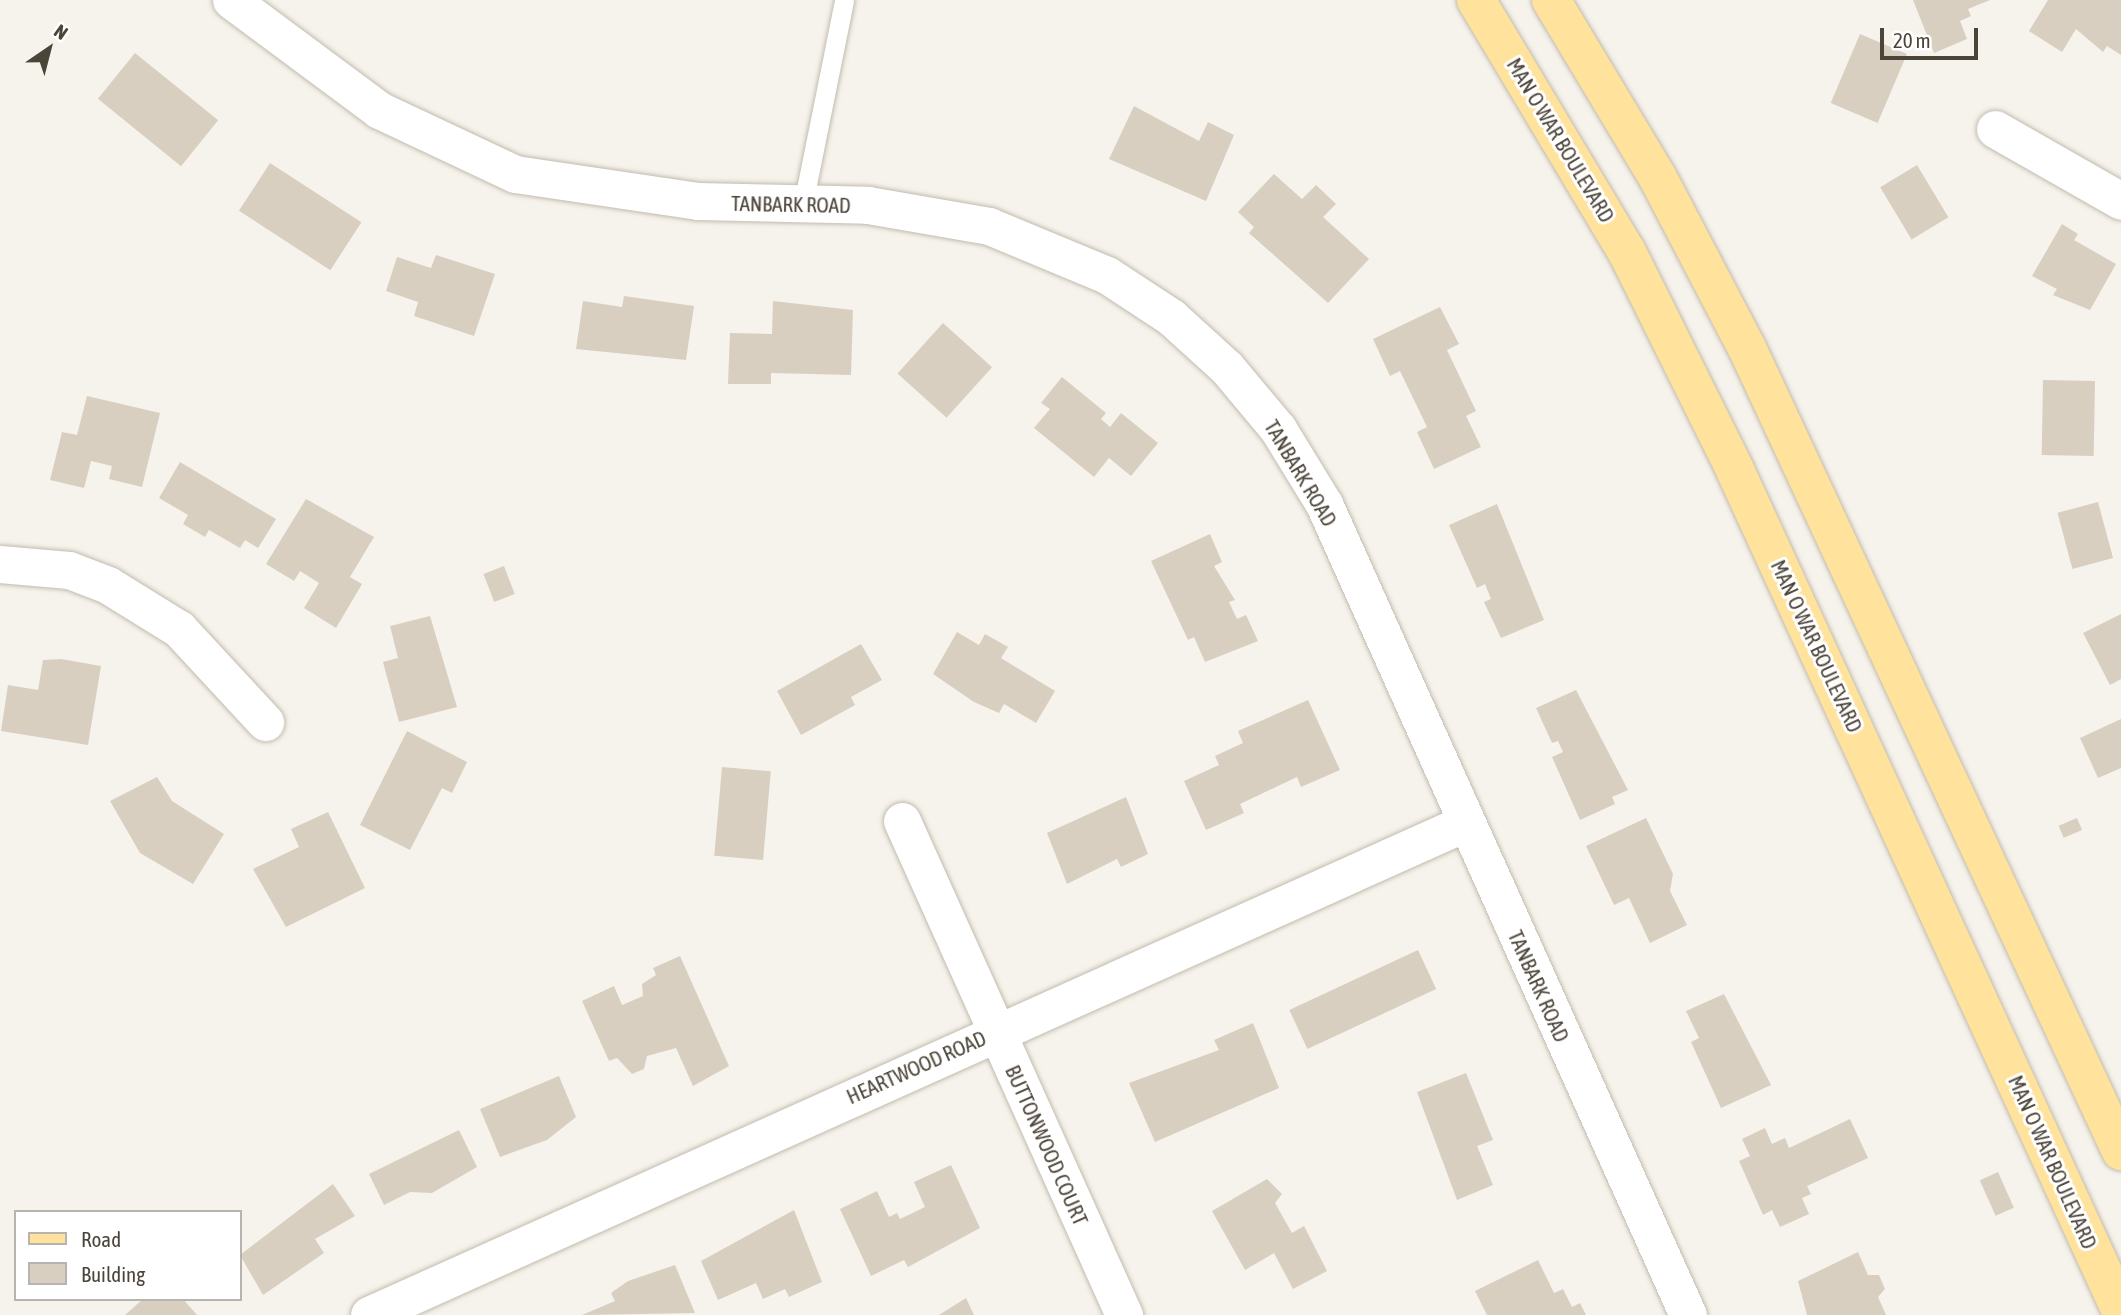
<!DOCTYPE html>
<style>
body{margin:0}
#map{position:relative;width:2121px;height:1315px;overflow:hidden;background:#f6f3ec;font-family:"Asap Condensed",sans-serif}
div>[style]{position:absolute}
.building>*{inset:0;background:#d8cfc1;transform-origin:0 0}
.roads{filter:drop-shadow(0 0 2px #c2bbae) drop-shadow(0 0 2px #c2bbae)}
.service>*{height:19px;margin:-9.5px;padding:0 9.5px;transform-origin:9.5px;border-radius:9.5px;background:#fff}
.minor>*{height:37px;margin:-18.5px;padding:0 18.5px;transform-origin:18.5px;border-radius:18.5px;background:#fff}
.primary>*{height:38px;margin:-19px;padding:0 19px;transform-origin:19px;border-radius:19px;background:#ffe39c}
span{translate:-50% -50%;white-space:nowrap;text-align:center;line-height:1.15;-webkit-text-stroke:6px #fff;paint-order:stroke}
.street-label{font-size:21px;color:#4b4439}
.legend{position:absolute;left:14px;top:1210px;width:228px;height:91px;box-sizing:border-box;background:#fff;border:2px solid #b7b4b0;margin:0;padding:9px 12px;list-style:none;font-size:21px;color:#4b4439}
.legend li{display:flex;align-items:center;gap:14px;height:35px}
.legend b{width:35px;border:2px solid #b7b4b0}
.north{position:absolute;left:14px;top:14px;width:70px;height:70px;-webkit-text-stroke:5px #fff;paint-order:stroke;rotate:35deg;font-size:19px;font-weight:700;line-height:28px;text-align:center;color:#4b4439}
.north::after{content:'';display:block;margin:auto;width:24px;height:32px;background:#4b4439;clip-path:polygon(50% 0,100% 100%,50% 72%,0 100%)}
.scale{position:absolute;left:1880px;top:28px;width:98px;height:32px;box-sizing:border-box;border:4px solid #4b4439;border-top:0;padding-left:9px;font-size:21px;line-height:24px;white-space:nowrap;color:#4b4439;-webkit-text-stroke:5px #fff;paint-order:stroke}
</style>
<div id="map">
<div class="building">
<i style="clip-path:polygon(1913px 0,1990px 0,1968px 9px,1971px 16px,1960px 21px,1967px 39px,1934px 53px)"></i>
<i style="clip-path:polygon(2048px 0,2121px 0,2121px 55px,2107px 46px,2103px 52px,2076px 29px,2062px 52px,2029px 31px)"></i>
<i style="left:1860px;top:34px;width:51px;height:75px;rotate:23deg"></i>
<i style="left:135px;top:53px;width:107px;height:59px;rotate:39deg"></i>
<i style="clip-path:polygon(1134px 106px,1199px 141px,1208px 122px,1234px 135px,1206px 201px,1109px 159px)"></i>
<i style="left:270px;top:163px;width:109px;height:57px;rotate:33deg"></i>
<i style="left:1917px;top:165px;width:61px;height:43px;rotate:59deg"></i>
<i style="clip-path:polygon(1274px 174px,1302px 199px,1316px 185px,1336px 204px,1323px 217px,1369px 259px,1328px 303px,1249px 233px,1254px 227px,1238px 212px)"></i>
<i style="clip-path:polygon(2062px 224px,2078px 234px,2074px 240px,2116px 264px,2090px 310px,2053px 295px,2057px 289px,2032px 276px)"></i>
<i style="clip-path:polygon(436px 255px,495px 274px,474px 336px,414px 316px,418px 302px,386px 291px,397px 257px,431px 268px)"></i>
<i style="clip-path:polygon(624px 296px,694px 306px,686px 360px,576px 349px,583px 301px,622px 307px)"></i>
<i style="clip-path:polygon(773px 301px,853px 310px,851px 375px,771px 373px,771px 384px,728px 384px,730px 333px,772px 334px)"></i>
<i style="clip-path:polygon(1440px 307px,1459px 344px,1447px 350px,1476px 411px,1466px 416px,1481px 447px,1434px 469px,1417px 432px,1427px 427px,1400px 371px,1390px 376px,1373px 339px)"></i>
<i style="left:943px;top:323px;width:66px;height:68px;rotate:42deg"></i>
<i style="clip-path:polygon(1062px 377px,1106px 413px,1101px 419px,1110px 427px,1121px 413px,1158px 443px,1131px 476px,1109px 458px,1094px 477px,1034px 428px,1050px 409px,1041px 403px)"></i>
<i style="left:2043px;top:380px;width:52px;height:75px;rotate:1deg"></i>
<i style="clip-path:polygon(87px 396px,160px 413px,142px 487px,109px 479px,112px 466px,91px 461px,84px 488px,50px 480px,62px 432px,77px 435px)"></i>
<i style="clip-path:polygon(180px 462px,276px 519px,258px 548px,245px 540px,240px 548px,209px 530px,205px 537px,183px 524px,188px 515px,159px 498px)"></i>
<i style="clip-path:polygon(306px 499px,374px 537px,350px 577px,362px 584px,336px 628px,304px 608px,319px 583px,300px 571px,294px 581px,266px 564px)"></i>
<i style="left:2098px;top:502px;width:58px;height:42px;rotate:75deg"></i>
<i style="clip-path:polygon(1497px 504px,1544px 620px,1501px 638px,1484px 602px,1491px 599px,1485px 584px,1477px 588px,1449px 525px)"></i>
<i style="clip-path:polygon(1210px 534px,1222px 562px,1214px 566px,1235px 600px,1229px 602px,1237px 619px,1246px 615px,1258px 641px,1205px 662px,1194px 637px,1188px 640px,1151px 561px)"></i>
<i style="left:504px;top:566px;width:30px;height:22px;rotate:69deg"></i>
<i style="clip-path:polygon(2121px 614px,2121px 679px,2110px 685px,2083px 633px)"></i>
<i style="clip-path:polygon(430px 616px,457px 707px,399px 722px,383px 662px,398px 658px,390px 626px)"></i>
<i style="clip-path:polygon(957px 632px,979px 645px,985px 634px,1008px 647px,1001px 658px,1055px 691px,1036px 723px,1004px 704px,999px 713px,974px 702px,933px 674px)"></i>
<i style="clip-path:polygon(861px 644px,882px 680px,851px 697px,855px 705px,801px 735px,777px 691px)"></i>
<i style="clip-path:polygon(61px 659px,101px 666px,88px 745px,1px 731px,8px 685px,38px 690px,43px 660px)"></i>
<i style="clip-path:polygon(1576px 690px,1628px 790px,1612px 797px,1615px 804px,1580px 820px,1552px 757px,1563px 752px,1558px 741px,1552px 743px,1536px 708px)"></i>
<i style="clip-path:polygon(1308px 700px,1340px 770px,1301px 787px,1297px 777px,1240px 804px,1244px 813px,1206px 830px,1184px 781px,1219px 765px,1215px 756px,1243px 743px,1238px 731px)"></i>
<i style="clip-path:polygon(2121px 719px,2121px 768px,2098px 778px,2080px 738px)"></i>
<i style="clip-path:polygon(407px 731px,467px 762px,452px 793px,442px 788px,410px 850px,360px 825px)"></i>
<i style="left:722px;top:767px;width:49px;height:89px;rotate:5deg"></i>
<i style="clip-path:polygon(157px 777px,172px 801px,224px 834px,193px 884px,140px 853px,110px 801px)"></i>
<i style="clip-path:polygon(1126px 797px,1148px 854px,1121px 867px,1117px 859px,1067px 884px,1047px 833px)"></i>
<i style="clip-path:polygon(328px 812px,365px 888px,286px 927px,253px 869px,299px 847px,291px 829px)"></i>
<i style="clip-path:polygon(1646px 818px,1673px 874px,1670px 891px,1687px 925px,1650px 943px,1629px 898px,1614px 905px,1586px 846px)"></i>
<i style="left:2077px;top:818px;width:13px;height:20px;rotate:67deg"></i>
<i style="left:1418px;top:950px;width:43px;height:142px;rotate:65deg"></i>
<i style="clip-path:polygon(680px 956px,729px 1066px,693px 1086px,676px 1048px,647px 1056px,644px 1069px,632px 1074px,617px 1058px,609px 1061px,582px 1001px,614px 986px,622px 1005px,643px 996px,642px 984px,656px 975px,653px 968px)"></i>
<i style="clip-path:polygon(1724px 994px,1771px 1085px,1721px 1108px,1691px 1042px,1699px 1038px,1686px 1011px)"></i>
<i style="clip-path:polygon(1253px 1023px,1279px 1088px,1155px 1142px,1129px 1083px,1219px 1050px,1214px 1040px)"></i>
<i style="clip-path:polygon(1466px 1073px,1493px 1140px,1477px 1146px,1493px 1185px,1457px 1200px,1417px 1092px)"></i>
<i style="clip-path:polygon(559px 1076px,576px 1117px,547px 1140px,500px 1157px,480px 1109px)"></i>
<i style="clip-path:polygon(1850px 1119px,1868px 1158px,1807px 1186px,1811px 1194px,1802px 1198px,1809px 1214px,1780px 1227px,1772px 1210px,1763px 1215px,1739px 1161px,1750px 1156px,1742px 1139px,1765px 1128px,1772px 1144px,1785px 1138px,1789px 1148px)"></i>
<i style="clip-path:polygon(459px 1130px,477px 1167px,432px 1193px,410px 1192px,384px 1205px,369px 1174px)"></i>
<i style="clip-path:polygon(951px 1165px,980px 1228px,908px 1267px,904px 1260px,871px 1276px,840px 1209px,877px 1191px,889px 1217px,897px 1213px,900px 1219px,925px 1207px,914px 1182px)"></i>
<i style="left:1998px;top:1172px;width:39px;height:20px;rotate:66deg"></i>
<i style="clip-path:polygon(1267px 1179px,1282px 1194px,1275px 1203px,1292px 1233px,1304px 1226px,1327px 1271px,1293px 1289px,1274px 1253px,1245px 1270px,1212px 1211px)"></i>
<i style="clip-path:polygon(333px 1184px,355px 1216px,315px 1239px,324px 1253px,263px 1295px,240px 1255px)"></i>
<i style="clip-path:polygon(794px 1210px,822px 1282px,789px 1297px,785px 1289px,763px 1299px,756px 1283px,718px 1300px,701px 1261px)"></i>
<i style="clip-path:polygon(1858px 1252px,1868px 1275px,1879px 1275px,1885px 1289px,1878px 1297px,1886px 1315px,1807px 1315px,1798px 1281px)"></i>
<i style="clip-path:polygon(1538px 1260px,1554px 1293px,1563px 1289px,1572px 1307px,1580px 1303px,1586px 1315px,1487px 1315px,1475px 1291px)"></i>
<i style="clip-path:polygon(675px 1265px,695px 1313px,582px 1315px,615px 1301px,611px 1293px,628px 1281px)"></i>
<i style="clip-path:polygon(966px 1298px,974px 1315px,984px 1315px,939px 1315px)"></i>
<i style="clip-path:polygon(143px 1299px,183px 1299px,197px 1315px,125px 1315px)"></i>
</div>
<div class="roads">
<div class="service">
<i style="left:803px;top:204px;width:208px;rotate:-78.6deg"></i>
</div>
<div class="minor">
<i style="left:231px;top:0;width:184px;rotate:36.6deg"></i>
<i style="left:379px;top:110px;width:150px;rotate:25.2deg"></i>
<i style="left:515px;top:174px;width:185px;rotate:8.4deg"></i>
<i style="left:698px;top:201px;width:170px;rotate:1.3deg"></i>
<i style="left:868px;top:205px;width:123px;rotate:9.8deg"></i>
<i style="left:989px;top:226px;width:128px;rotate:22.6deg"></i>
<i style="left:1107px;top:275px;width:77px;rotate:33.3deg"></i>
<i style="left:1171px;top:317px;width:76px;rotate:42.3deg"></i>
<i style="left:1227px;top:368px;width:80px;rotate:50.1deg"></i>
<i style="left:1278px;top:429px;width:88px;rotate:58.5deg"></i>
<i style="left:1324px;top:504px;width:889px;rotate:65.83deg"></i>
<i style="left:1995px;top:129px;width:145px;rotate:29.7deg"></i>
<i style="left:0;top:564px;width:69px;rotate:5deg"></i>
<i style="left:69px;top:570px;width:42px;rotate:21deg"></i>
<i style="left:108px;top:585px;width:84px;rotate:31.8deg"></i>
<i style="left:179px;top:629px;width:127px;rotate:47.2deg"></i>
<i style="left:902px;top:821px;width:542px;rotate:65.8deg"></i>
<i style="left:369px;top:1315px;width:1201px;rotate:-24.18deg"></i>
</div>
<div class="primary">
<i style="left:1476px;top:0;width:294px;rotate:59.1deg"></i>
<i style="left:1627px;top:252px;width:243px;rotate:63.6deg"></i>
<i style="left:1735px;top:470px;width:925px;rotate:65.35deg"></i>
<i style="left:1551px;top:0;width:208px;rotate:59deg"></i>
<i style="left:1658px;top:178px;width:192px;rotate:62.4deg"></i>
<i style="left:1747px;top:348px;width:886px;rotate:65.03deg"></i>
</div>
</div>
<div class="street-label">
<span style="left:1561px;top:140px;rotate:59deg">MAN O WAR BOULEVARD</span>
<span style="left:791px;top:204px;rotate:1deg">TANBARK ROAD</span>
<span style="left:1301px;top:473px;rotate:59deg">TANBARK ROAD</span>
<span style="left:1817px;top:646px;rotate:65deg">MAN O WAR BOULEVARD</span>
<span style="left:1539px;top:986px;rotate:66deg">TANBARK ROAD</span>
<span style="left:916px;top:1067px;rotate:-24deg">HEARTWOOD ROAD</span>
<span style="left:1047px;top:1145px;rotate:66deg">BUTTONWOOD COURT</span>
<span style="left:2053px;top:1162px;rotate:66deg">MAN O WAR BOULEVARD</span>
</div>
<ul class="legend">
<li><b style="height:9px;background:#ffe39c"></b>Road</li>
<li><b style="height:19px;background:#d8cfc1"></b>Building</li>
</ul>
<div class="north">N</div>
<div class="scale">20 m</div>
</div>
